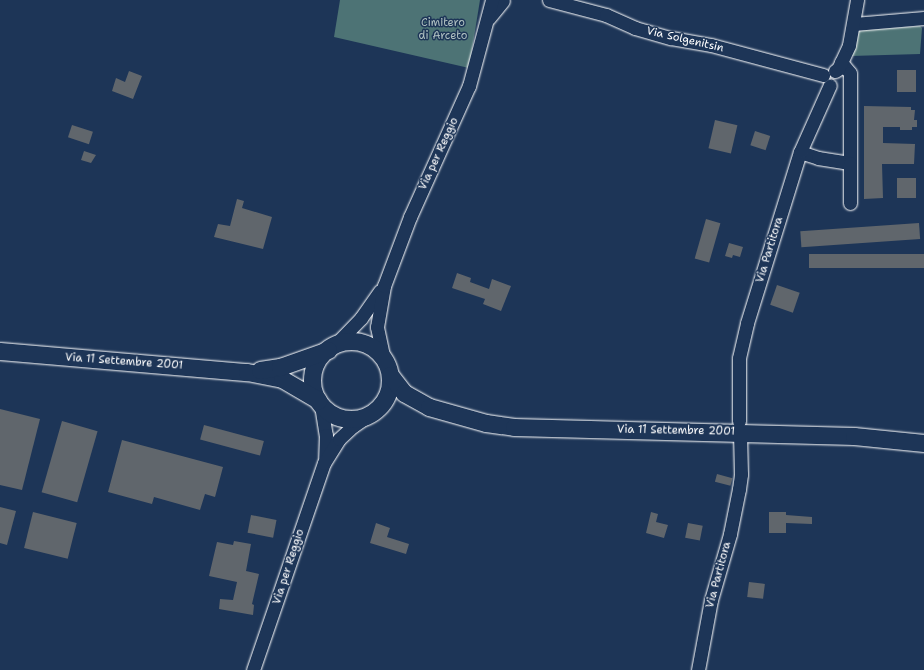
<!DOCTYPE html>
<style>
body{margin:0}
#map{position:relative;width:924px;height:670px;overflow:hidden;background:#1d3557;font-family:"Shantell Sans",sans-serif}
div>[style]{position:absolute}
.green>*{inset:0;background:#4d7375}
.building>*{inset:0;background:#60666c;transform-origin:0 0}
.roads{filter:drop-shadow(0 0 1px #fff) drop-shadow(0 0 1px #fff)}
.minor>*{height:13px;margin:-6.5px;padding:0 6.5px;transform-origin:6.5px;border-radius:6.5px;background:#1d3557}
.major>*{height:17px;margin:-8.5px;padding:0 8.5px;transform-origin:8.5px;border-radius:8.5px;background:#1d3557}
.major>.ring{margin:-8.5px;padding:0;box-sizing:content-box;background:none;border:17px solid #1d3557;border-radius:50%}
span{translate:-50% -50%;white-space:nowrap;text-align:center;line-height:1.15;-webkit-text-stroke:3px #1d3557;paint-order:stroke}
.park-label{font-size:11px;color:#afc0c1}
.street-label{font-size:11px;color:#fff}
</style>
<div id="map">
<div class="green">
<i style="clip-path:polygon(340px 0,480px 0,469px 68px,334px 37px)"></i>
<i style="clip-path:polygon(920px 26px,922px 28px,920px 54px,851px 56px,857px 34px,860px 30px)"></i>
</div>
<div class="building">
<i style="left:897px;top:70px;width:19px;height:22px"></i>
<i style="clip-path:polygon(129px 71px,142px 76px,133px 99px,112px 91px,116px 78px,125px 82px)"></i>
<i style="clip-path:polygon(864px 106px,911px 107px,911px 110px,915px 110px,914px 120px,917px 120px,917px 127px,912px 127px,912px 130px,900px 130px,900px 127px,883px 127px,883px 143px,915px 144px,914px 164px,882px 164px,883px 198px,864px 199px)"></i>
<i style="left:715px;top:120px;width:23px;height:29px;rotate:13deg"></i>
<i style="left:72px;top:125px;width:22px;height:13px;rotate:18deg"></i>
<i style="left:755px;top:131px;width:16px;height:15px;rotate:18deg"></i>
<i style="clip-path:polygon(84px 151px,96px 155px,91px 163px,81px 160px)"></i>
<i style="left:897px;top:178px;width:19px;height:20px"></i>
<i style="clip-path:polygon(237px 199px,244px 201px,242px 208px,272px 217px,263px 249px,214px 237px,218px 224px,230px 226px)"></i>
<i style="left:706px;top:219px;width:15px;height:41px;rotate:16deg"></i>
<i style="left:919px;top:223px;width:16px;height:119px;rotate:86deg"></i>
<i style="clip-path:polygon(729px 243px,743px 247px,740px 257px,733px 255px,732px 258px,725px 256px)"></i>
<i style="left:924px;top:254px;width:14px;height:115px;rotate:90deg"></i>
<i style="clip-path:polygon(457px 273px,471px 278px,470px 282px,489px 289px,492px 279px,511px 286px,501px 311px,483px 304px,485px 299px,452px 288px)"></i>
<i style="left:777px;top:285px;width:24px;height:21px;rotate:19deg"></i>
<i style="clip-path:polygon(0 409px,40px 419px,22px 490px,0 485px)"></i>
<i style="left:62px;top:421px;width:37px;height:74px;rotate:16deg"></i>
<i style="left:204px;top:425px;width:62px;height:15px;rotate:15deg"></i>
<i style="clip-path:polygon(122px 440px,223px 467px,215px 497px,205px 494px,200px 510px,154px 497px,152px 504px,108px 492px)"></i>
<i style="left:717px;top:474px;width:16px;height:8px;rotate:15deg"></i>
<i style="clip-path:polygon(0 507px,16px 511px,7px 545px,0 543px)"></i>
<i style="left:33px;top:512px;width:45px;height:37px;rotate:14deg"></i>
<i style="clip-path:polygon(651px 512px,658px 514px,656px 522px,668px 525px,664px 538px,646px 533px)"></i>
<i style="clip-path:polygon(769px 512px,786px 512px,786px 515px,812px 517px,812px 524px,786px 523px,786px 533px,769px 533px)"></i>
<i style="left:251px;top:515px;width:26px;height:18px;rotate:11deg"></i>
<i style="clip-path:polygon(376px 523px,390px 528px,387px 537px,409px 544px,406px 554px,370px 543px)"></i>
<i style="left:688px;top:523px;width:15px;height:15px;rotate:11deg"></i>
<i style="clip-path:polygon(234px 541px,251px 544px,246px 571px,259px 574px,252px 604px,254px 605px,253px 615px,219px 609px,220px 599px,233px 600px,237px 582px,209px 576px,217px 542px,233px 545px)"></i>
<i style="left:749px;top:582px;width:16px;height:15px;rotate:7deg"></i>
</div>
<div class="roads">
<div class="minor">
<i style="left:549px;top:0;width:59px;rotate:14.7deg"></i>
<i style="left:606px;top:15px;width:32px;rotate:24deg"></i>
<i style="left:635px;top:28px;width:37px;rotate:16deg"></i>
<i style="left:671px;top:38px;width:41px;rotate:9.9deg"></i>
<i style="left:711px;top:45px;width:116px;rotate:15deg"></i>
<i style="left:489px;top:18px;width:22px;rotate:-51deg"></i>
<i style="left:854px;top:24px;width:70px;rotate:-4.9deg"></i>
<i style="left:841px;top:62px;width:14px;rotate:51deg"></i>
<i style="left:850px;top:73px;width:90px;rotate:90deg"></i>
<i style="left:835px;top:71px;width:4px;rotate:-34deg"></i>
<i style="left:838px;top:69px;width:26px;rotate:-65deg"></i>
<i style="left:849px;top:45px;width:46px;rotate:-79.9deg"></i>
<i style="left:800px;top:152px;width:19px;rotate:18deg"></i>
<i style="left:818px;top:158px;width:32px;rotate:9deg"></i>
<i style="left:850px;top:163px;width:40px;rotate:90deg"></i>
<i style="left:334px;top:346px;width:39px;rotate:-46deg"></i>
<i style="left:361px;top:318px;width:33px;rotate:-55deg"></i>
<i style="left:384px;top:360px;width:34px;rotate:-102deg"></i>
<i style="left:377px;top:327px;width:42px;rotate:-80.3deg"></i>
<i style="left:384px;top:286px;width:74px;rotate:-69.4deg"></i>
<i style="left:410px;top:217px;width:144px;rotate:-65.8deg"></i>
<i style="left:469px;top:86px;width:89px;rotate:-75deg"></i>
<i style="left:321px;top:405px;width:30px;rotate:81deg"></i>
<i style="left:326px;top:435px;width:23px;rotate:92deg"></i>
<i style="left:739px;top:421px;width:63px;rotate:-90deg"></i>
<i style="left:739px;top:358px;width:36px;rotate:-77deg"></i>
<i style="left:747px;top:323px;width:179px;rotate:-72.8deg"></i>
<i style="left:800px;top:152px;width:73px;rotate:-65.9deg"></i>
<i style="left:253px;top:670px;width:219px;rotate:-71.1deg"></i>
<i style="left:324px;top:463px;width:28px;rotate:-58deg"></i>
<i style="left:339px;top:439px;width:19px;rotate:-43deg"></i>
<i style="left:353px;top:426px;width:18px;rotate:-34deg"></i>
<i style="left:698px;top:670px;width:71px;rotate:-79.5deg"></i>
<i style="left:711px;top:600px;width:69px;rotate:-73.9deg"></i>
<i style="left:730px;top:534px;width:46px;rotate:-78.7deg"></i>
<i style="left:739px;top:489px;width:15px;rotate:-82deg"></i>
<i style="left:741px;top:474px;width:42px;rotate:-91.4deg"></i>
</div>
<div class="major">
<i class="ring" style="left:312px;top:341px;width:61px;height:61px"></i>
<i style="left:0;top:351px;width:248px;rotate:4.9deg"></i>
<i style="left:247px;top:372px;width:36px;rotate:11deg"></i>
<i style="left:282px;top:379px;width:42px;rotate:30.3deg"></i>
<i style="left:260px;top:370px;width:20px;rotate:-9deg"></i>
<i style="left:280px;top:367px;width:51px;rotate:-19.5deg"></i>
<i style="left:390px;top:375px;width:23px;rotate:52deg"></i>
<i style="left:404px;top:393px;width:29px;rotate:29deg"></i>
<i style="left:429px;top:407px;width:59px;rotate:15.7deg"></i>
<i style="left:486px;top:423px;width:28px;rotate:8deg"></i>
<i style="left:514px;top:427px;width:340px;rotate:1.5deg"></i>
<i style="left:854px;top:436px;width:70px;rotate:5.7deg"></i>
</div>
</div>
<div class="park-label">
<span style="left:443px;top:30px">Cimitero<br>di Arceto</span>
</div>
<div class="street-label">
<span style="left:685px;top:40px;rotate:13deg">Via Solgenitsin</span>
<span style="left:439px;top:154px;rotate:-65deg">Via per Reggio</span>
<span style="left:770px;top:250px;rotate:-73deg">Via Partitora</span>
<span style="left:124px;top:362px;rotate:4deg">Via 11 Settembre 2001</span>
<span style="left:676px;top:431px;rotate:1deg">Via 11 Settembre 2001</span>
<span style="left:289px;top:567px;rotate:-72deg">Via per Reggio</span>
<span style="left:719px;top:575px;rotate:-75deg">Via Partitora</span>
</div>
</div>
